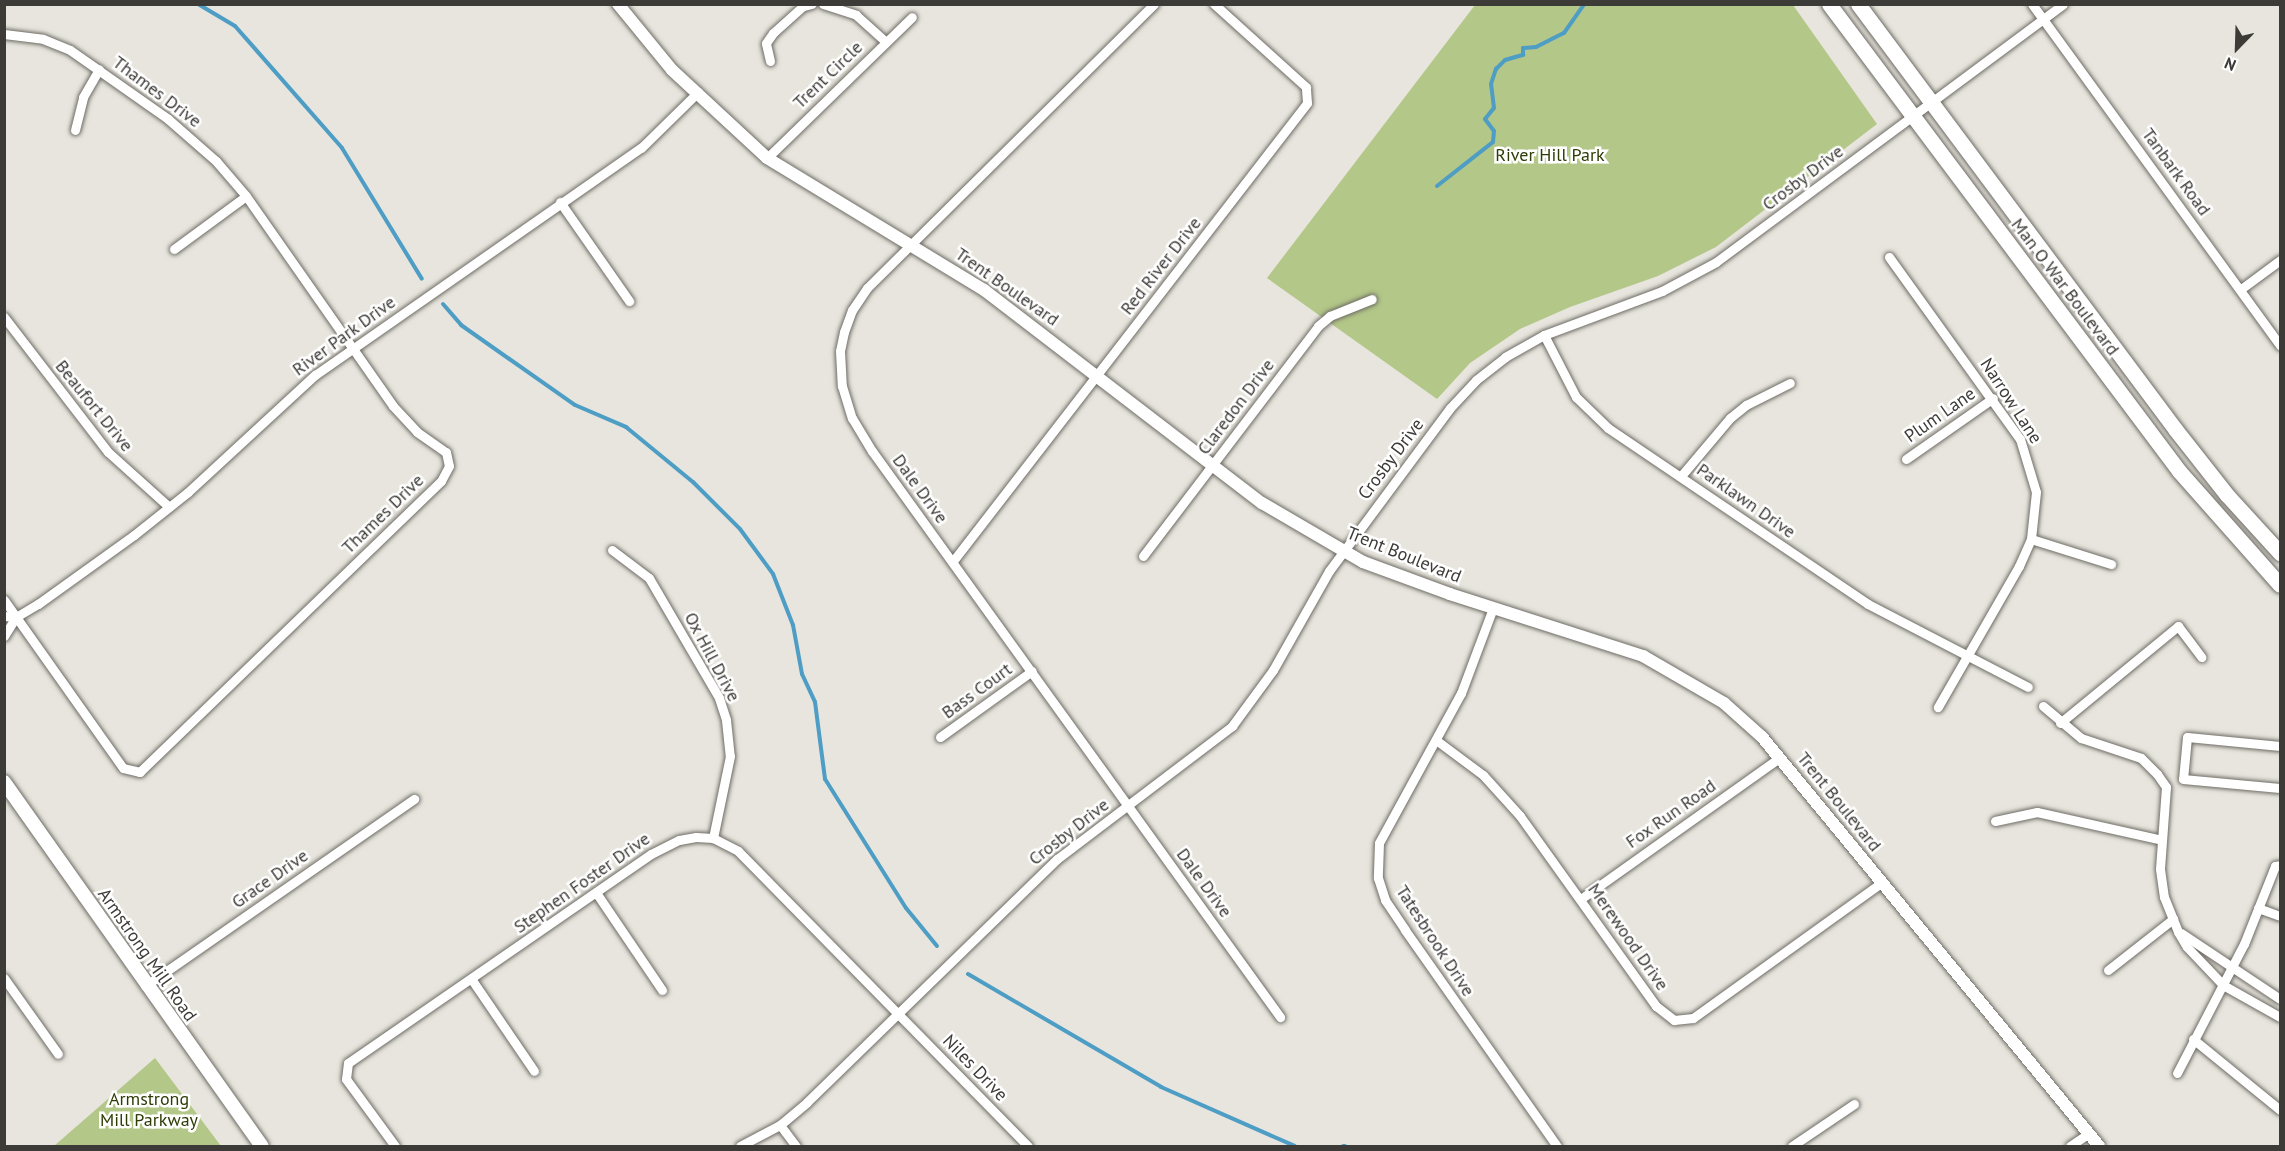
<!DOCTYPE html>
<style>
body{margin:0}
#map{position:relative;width:2285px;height:1151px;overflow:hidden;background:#e7e5dd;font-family:"PT Sans",sans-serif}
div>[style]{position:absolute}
.green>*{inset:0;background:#b3c788}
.stream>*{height:4px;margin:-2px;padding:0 2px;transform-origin:2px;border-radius:2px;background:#4d9dc5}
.roads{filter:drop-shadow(0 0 2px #6e6c65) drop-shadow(0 0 2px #6e6c65)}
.minor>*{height:9px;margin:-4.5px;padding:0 4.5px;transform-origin:4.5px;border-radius:4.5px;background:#fff}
.tertiary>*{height:12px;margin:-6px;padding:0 6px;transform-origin:6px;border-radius:6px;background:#fff}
.secondary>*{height:14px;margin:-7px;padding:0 7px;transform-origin:7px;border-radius:7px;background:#fff}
.primary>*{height:15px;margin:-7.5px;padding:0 7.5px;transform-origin:7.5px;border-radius:7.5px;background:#fff}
span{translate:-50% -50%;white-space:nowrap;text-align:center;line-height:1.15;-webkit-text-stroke:5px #fff;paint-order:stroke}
.street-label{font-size:18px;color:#3c3b38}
.park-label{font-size:18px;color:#2f3c05}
.frame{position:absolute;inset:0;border:6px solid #3c3b38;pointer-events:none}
.north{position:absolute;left:2207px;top:18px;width:60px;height:60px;-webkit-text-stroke:4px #fff;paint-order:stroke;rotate:203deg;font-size:16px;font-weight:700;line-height:24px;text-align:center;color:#3c3b38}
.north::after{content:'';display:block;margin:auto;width:21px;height:27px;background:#3c3b38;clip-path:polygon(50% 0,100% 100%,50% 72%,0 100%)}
</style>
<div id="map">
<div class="green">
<i style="clip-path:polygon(1475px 5px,1793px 5px,1877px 124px,1716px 247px,1658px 276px,1570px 307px,1520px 329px,1470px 363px,1437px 399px,1267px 278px)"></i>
<i style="clip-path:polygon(155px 1058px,221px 1146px,54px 1146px)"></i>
</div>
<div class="stream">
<i style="left:198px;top:4px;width:43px;rotate:30.7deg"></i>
<i style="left:235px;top:26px;width:162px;rotate:48.7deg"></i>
<i style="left:342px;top:148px;width:153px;rotate:58.6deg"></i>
<i style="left:1437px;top:186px;width:71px;rotate:-38.2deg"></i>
<i style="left:1493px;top:142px;width:11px;rotate:-85deg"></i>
<i style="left:1494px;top:131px;width:15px;rotate:-127deg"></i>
<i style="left:1485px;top:119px;width:14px;rotate:-51deg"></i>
<i style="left:1494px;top:108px;width:24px;rotate:-97deg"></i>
<i style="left:1491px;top:84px;width:16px;rotate:-72deg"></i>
<i style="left:1496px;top:69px;width:13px;rotate:-45deg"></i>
<i style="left:1505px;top:60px;width:19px;rotate:-16deg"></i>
<i style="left:1523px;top:55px;width:7px;rotate:-90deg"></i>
<i style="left:1523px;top:48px;width:13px;rotate:-4deg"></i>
<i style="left:1536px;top:47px;width:31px;rotate:-27deg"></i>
<i style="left:1564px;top:33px;width:35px;rotate:-55deg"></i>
<i style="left:443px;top:304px;width:28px;rotate:49deg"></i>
<i style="left:461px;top:325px;width:139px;rotate:35.1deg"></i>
<i style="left:575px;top:405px;width:56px;rotate:23.3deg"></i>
<i style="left:626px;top:427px;width:87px;rotate:39.4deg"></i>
<i style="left:693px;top:482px;width:66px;rotate:45deg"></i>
<i style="left:740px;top:529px;width:56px;rotate:53.7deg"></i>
<i style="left:773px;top:574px;width:55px;rotate:68.6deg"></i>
<i style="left:793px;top:625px;width:50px;rotate:79.6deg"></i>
<i style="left:802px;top:674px;width:31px;rotate:65deg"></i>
<i style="left:815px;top:702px;width:78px;rotate:82.6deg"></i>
<i style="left:825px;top:779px;width:152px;rotate:57.9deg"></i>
<i style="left:906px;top:908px;width:49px;rotate:50.8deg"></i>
<i style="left:968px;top:974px;width:224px;rotate:30.3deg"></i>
<i style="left:1161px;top:1087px;width:146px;rotate:23.8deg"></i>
<i style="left:1343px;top:1146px;width:2px"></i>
</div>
<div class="roads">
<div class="minor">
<i style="left:823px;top:4px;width:35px;rotate:18deg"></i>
<i style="left:856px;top:15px;width:40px;rotate:42deg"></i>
<i style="left:1154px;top:4px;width:404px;rotate:135.3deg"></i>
<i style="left:867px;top:288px;width:27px;rotate:124deg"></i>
<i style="left:852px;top:310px;width:23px;rotate:110deg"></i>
<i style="left:844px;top:332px;width:19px;rotate:102deg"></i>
<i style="left:840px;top:351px;width:35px;rotate:87deg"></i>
<i style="left:842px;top:386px;width:34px;rotate:73deg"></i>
<i style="left:852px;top:418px;width:39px;rotate:59deg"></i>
<i style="left:872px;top:451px;width:698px;rotate:54.21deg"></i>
<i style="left:2032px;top:4px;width:422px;rotate:54deg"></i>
<i style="left:4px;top:34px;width:39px;rotate:7deg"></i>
<i style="left:43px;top:39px;width:29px;rotate:22deg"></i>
<i style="left:70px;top:50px;width:120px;rotate:35.1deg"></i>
<i style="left:168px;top:119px;width:64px;rotate:41.2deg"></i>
<i style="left:216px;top:161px;width:46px;rotate:49.4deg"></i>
<i style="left:246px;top:196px;width:256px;rotate:55deg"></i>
<i style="left:393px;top:406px;width:35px;rotate:47deg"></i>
<i style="left:417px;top:432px;width:35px;rotate:35deg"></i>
<i style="left:446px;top:452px;width:14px;rotate:78deg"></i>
<i style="left:449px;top:466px;width:17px;rotate:118deg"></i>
<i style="left:441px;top:481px;width:419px;rotate:136deg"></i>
<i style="left:140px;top:772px;width:17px;rotate:-167deg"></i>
<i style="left:123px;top:768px;width:206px;rotate:-125.3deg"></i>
<i style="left:770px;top:61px;width:18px;rotate:-103deg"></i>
<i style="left:766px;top:43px;width:12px;rotate:-55deg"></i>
<i style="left:773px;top:33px;width:40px;rotate:-42deg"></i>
<i style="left:803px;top:6px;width:9px;rotate:-13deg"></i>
<i style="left:75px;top:130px;width:34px;rotate:-76deg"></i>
<i style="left:83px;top:97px;width:32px;rotate:-60deg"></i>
<i style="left:767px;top:158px;width:202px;rotate:-44.2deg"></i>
<i style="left:560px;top:202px;width:121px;rotate:55.1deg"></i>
<i style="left:174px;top:249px;width:89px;rotate:-36.4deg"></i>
<i style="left:1889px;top:257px;width:224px;rotate:54.3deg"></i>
<i style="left:2020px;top:439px;width:55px;rotate:73.2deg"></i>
<i style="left:2036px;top:492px;width:47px;rotate:96.1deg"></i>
<i style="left:2031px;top:539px;width:30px;rotate:114deg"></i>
<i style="left:2019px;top:566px;width:163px;rotate:119.9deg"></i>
<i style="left:2241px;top:289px;width:49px;rotate:-36.6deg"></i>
<i style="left:4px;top:317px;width:170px;rotate:52.4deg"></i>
<i style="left:108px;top:452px;width:82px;rotate:42deg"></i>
<i style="left:1544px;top:335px;width:70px;rotate:62.7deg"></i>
<i style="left:1576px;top:397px;width:45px;rotate:44.1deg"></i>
<i style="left:1608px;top:428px;width:314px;rotate:34.1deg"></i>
<i style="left:1868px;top:604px;width:180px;rotate:27.4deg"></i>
<i style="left:1906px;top:459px;width:106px;rotate:-35deg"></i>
<i style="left:1681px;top:476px;width:76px;rotate:-49.8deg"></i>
<i style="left:1730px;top:418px;width:21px;rotate:-39deg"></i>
<i style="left:1746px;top:405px;width:49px;rotate:-26.6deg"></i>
<i style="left:2031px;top:539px;width:84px;rotate:17.4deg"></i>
<i style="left:612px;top:550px;width:46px;rotate:37.1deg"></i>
<i style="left:649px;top:578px;width:139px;rotate:59.7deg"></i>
<i style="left:719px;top:698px;width:23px;rotate:72deg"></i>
<i style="left:726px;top:720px;width:36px;rotate:84deg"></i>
<i style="left:730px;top:756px;width:84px;rotate:101.7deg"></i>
<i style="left:1143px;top:556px;width:289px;rotate:-52.7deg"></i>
<i style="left:1318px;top:326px;width:16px;rotate:-40deg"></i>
<i style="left:1330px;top:316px;width:45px;rotate:-22deg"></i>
<i style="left:953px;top:561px;width:579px;rotate:-52.3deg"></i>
<i style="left:1307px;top:103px;width:16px;rotate:-94deg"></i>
<i style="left:1306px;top:87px;width:124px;rotate:-137.9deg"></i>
<i style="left:1493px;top:608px;width:91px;rotate:110.6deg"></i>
<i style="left:1461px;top:693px;width:171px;rotate:118.7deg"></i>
<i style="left:1379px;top:843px;width:35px;rotate:92deg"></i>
<i style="left:1378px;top:878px;width:23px;rotate:72deg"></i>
<i style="left:1385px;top:900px;width:36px;rotate:56deg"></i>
<i style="left:1405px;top:930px;width:264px;rotate:54.9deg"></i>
<i style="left:4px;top:616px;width:12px;rotate:5deg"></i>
<i style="left:16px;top:617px;width:26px;rotate:-31deg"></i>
<i style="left:38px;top:604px;width:118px;rotate:-35.7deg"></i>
<i style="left:134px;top:535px;width:69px;rotate:-38.5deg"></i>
<i style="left:188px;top:492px;width:173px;rotate:-42.7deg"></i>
<i style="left:315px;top:375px;width:397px;rotate:-34.9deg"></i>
<i style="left:641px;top:148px;width:80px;rotate:-44.5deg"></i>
<i style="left:4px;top:636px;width:22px;rotate:-58deg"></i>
<i style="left:2043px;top:706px;width:50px;rotate:40.1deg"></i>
<i style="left:2081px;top:738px;width:63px;rotate:18.4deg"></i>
<i style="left:2141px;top:758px;width:23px;rotate:45deg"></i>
<i style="left:2157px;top:774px;width:16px;rotate:55deg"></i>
<i style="left:2166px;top:787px;width:82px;rotate:94.2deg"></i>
<i style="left:2160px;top:869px;width:28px;rotate:82deg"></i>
<i style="left:2164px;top:897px;width:38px;rotate:68deg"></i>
<i style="left:2178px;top:932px;width:17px;rotate:59deg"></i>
<i style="left:2187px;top:947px;width:52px;rotate:46.5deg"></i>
<i style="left:2223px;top:985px;width:65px;rotate:29.3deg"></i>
<i style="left:2060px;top:723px;width:153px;rotate:-39.4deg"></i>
<i style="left:2178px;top:626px;width:39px;rotate:53deg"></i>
<i style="left:940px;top:737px;width:113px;rotate:-35.7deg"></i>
<i style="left:1436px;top:740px;width:59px;rotate:36.7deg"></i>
<i style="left:1483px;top:775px;width:55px;rotate:47.9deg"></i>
<i style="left:1520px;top:816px;width:234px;rotate:54.4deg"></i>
<i style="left:1656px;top:1006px;width:23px;rotate:38deg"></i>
<i style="left:1674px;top:1020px;width:19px;rotate:-6deg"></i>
<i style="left:1693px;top:1018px;width:231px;rotate:-35.7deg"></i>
<i style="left:2280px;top:746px;width:93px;rotate:-174.5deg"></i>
<i style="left:2187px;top:737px;width:42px;rotate:95.4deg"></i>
<i style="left:2183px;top:779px;width:97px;rotate:5.3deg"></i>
<i style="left:1995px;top:821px;width:43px;rotate:-12.1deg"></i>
<i style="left:2037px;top:812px;width:128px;rotate:12.6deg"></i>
<i style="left:597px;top:894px;width:116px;rotate:55.9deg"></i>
<i style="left:1582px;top:898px;width:242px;rotate:-35.4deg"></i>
<i style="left:2258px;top:908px;width:23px;rotate:20deg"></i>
<i style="left:2181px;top:933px;width:119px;rotate:33.7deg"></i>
<i style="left:2108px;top:970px;width:83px;rotate:-38.1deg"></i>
<i style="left:4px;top:978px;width:93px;rotate:54.6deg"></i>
<i style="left:472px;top:980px;width:110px;rotate:55.7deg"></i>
<i style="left:145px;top:986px;width:328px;rotate:-34.8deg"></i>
<i style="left:2193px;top:1039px;width:112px;rotate:39.2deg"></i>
<i style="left:2177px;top:1073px;width:145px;rotate:-62.6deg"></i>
<i style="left:2244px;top:944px;width:84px;rotate:-68.3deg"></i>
<i style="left:2275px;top:866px;width:5px;rotate:-11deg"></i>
<i style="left:780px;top:1125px;width:26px;rotate:53deg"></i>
<i style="left:395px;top:1146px;width:83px;rotate:-126.2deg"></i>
<i style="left:346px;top:1079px;width:16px;rotate:-83deg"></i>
<i style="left:348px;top:1063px;width:368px;rotate:-34.6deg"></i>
<i style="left:651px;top:854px;width:31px;rotate:-27deg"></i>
<i style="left:679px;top:840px;width:17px;rotate:-10deg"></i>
<i style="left:696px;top:837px;width:17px;rotate:3deg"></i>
<i style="left:713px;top:838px;width:28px;rotate:27deg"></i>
<i style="left:738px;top:851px;width:414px;rotate:45.5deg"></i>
<i style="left:740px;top:1146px;width:45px;rotate:-27.7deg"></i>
<i style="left:780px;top:1125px;width:35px;rotate:-40deg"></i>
<i style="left:807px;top:1102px;width:349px;rotate:-44.2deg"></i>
<i style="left:1057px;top:859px;width:220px;rotate:-37.2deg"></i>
<i style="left:1232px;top:726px;width:69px;rotate:-53.8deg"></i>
<i style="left:1273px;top:670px;width:114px;rotate:-60.5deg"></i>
<i style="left:1329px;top:571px;width:203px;rotate:-53.4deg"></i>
<i style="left:1450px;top:408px;width:38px;rotate:-47deg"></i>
<i style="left:1476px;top:380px;width:37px;rotate:-38deg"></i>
<i style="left:1505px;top:357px;width:45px;rotate:-29.4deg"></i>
<i style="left:1544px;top:335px;width:126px;rotate:-20.4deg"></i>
<i style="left:1662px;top:291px;width:61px;rotate:-28.2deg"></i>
<i style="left:1716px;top:262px;width:432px;rotate:-36.6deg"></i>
<i style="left:1792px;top:1146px;width:75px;rotate:-34.1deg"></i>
<i style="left:2070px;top:1146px;width:23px;rotate:-34deg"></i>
</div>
<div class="tertiary">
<i style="left:618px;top:4px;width:85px;rotate:50.7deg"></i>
<i style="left:672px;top:70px;width:129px;rotate:42.8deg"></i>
<i style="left:767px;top:158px;width:254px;rotate:31.3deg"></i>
<i style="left:984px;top:290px;width:350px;rotate:37.5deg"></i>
<i style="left:1262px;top:503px;width:117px;rotate:30.3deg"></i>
<i style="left:1363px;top:562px;width:93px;rotate:20.2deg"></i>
<i style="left:1450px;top:594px;width:203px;rotate:17.8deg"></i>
<i style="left:1643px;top:656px;width:94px;rotate:30.1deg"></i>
<i style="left:1724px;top:703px;width:51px;rotate:41.8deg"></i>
<i style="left:1762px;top:737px;width:530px;rotate:50.51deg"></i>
</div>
<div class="secondary">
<i style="left:4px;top:782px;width:446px;rotate:54.7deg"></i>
</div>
<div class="primary">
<i style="left:1829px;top:4px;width:584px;rotate:53.15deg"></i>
<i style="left:2179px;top:471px;width:152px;rotate:48.5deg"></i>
<i style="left:1858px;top:4px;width:530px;rotate:53.28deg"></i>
<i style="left:2175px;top:429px;width:84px;rotate:51.8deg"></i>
<i style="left:2227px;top:495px;width:79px;rotate:47.6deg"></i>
</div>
</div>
<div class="street-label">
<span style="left:828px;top:75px;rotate:-44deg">Trent Circle</span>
<span style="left:157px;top:92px;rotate:37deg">Thames Drive</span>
<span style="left:2176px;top:172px;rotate:54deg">Tanbark Road</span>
<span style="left:1803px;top:178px;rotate:-37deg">Crosby Drive</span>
<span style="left:1161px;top:266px;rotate:-52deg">Red River Drive</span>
<span style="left:1007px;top:287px;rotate:35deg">Trent Boulevard</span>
<span style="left:2065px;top:287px;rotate:53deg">Man O War Boulevard</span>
<span style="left:344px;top:336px;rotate:-36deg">River Park Drive</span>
<span style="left:2011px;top:401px;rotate:57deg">Narrow Lane</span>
<span style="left:94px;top:406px;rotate:51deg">Beaufort Drive</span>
<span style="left:1236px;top:407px;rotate:-53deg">Claredon Drive</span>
<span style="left:1940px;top:415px;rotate:-35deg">Plum Lane</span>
<span style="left:1391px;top:459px;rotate:-53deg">Crosby Drive</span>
<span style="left:920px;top:489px;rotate:54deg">Dale Drive</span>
<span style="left:1746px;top:501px;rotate:35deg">Parklawn Drive</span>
<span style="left:383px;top:514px;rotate:-44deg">Thames Drive</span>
<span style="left:1404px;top:555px;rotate:22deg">Trent Boulevard</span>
<span style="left:712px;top:657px;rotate:62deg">Ox Hill Drive</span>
<span style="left:977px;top:691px;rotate:-36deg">Bass Court</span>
<span style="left:1839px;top:802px;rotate:51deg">Trent Boulevard</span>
<span style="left:1671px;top:814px;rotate:-35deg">Fox Run Road</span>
<span style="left:1069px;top:832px;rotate:-38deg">Crosby Drive</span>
<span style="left:270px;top:879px;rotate:-35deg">Grace Drive</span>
<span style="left:582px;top:883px;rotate:-35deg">Stephen Foster Drive</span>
<span style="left:1204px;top:883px;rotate:54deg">Dale Drive</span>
<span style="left:1628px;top:937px;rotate:55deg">Merewood Drive</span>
<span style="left:1435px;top:941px;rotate:57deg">Tatesbrook Drive</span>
<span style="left:147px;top:955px;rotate:55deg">Armstrong Mill Road</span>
<span style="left:975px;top:1068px;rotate:46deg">Niles Drive</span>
</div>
<div class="park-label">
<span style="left:1550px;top:155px">River Hill Park</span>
<span style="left:149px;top:1110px">Armstrong<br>Mill Parkway</span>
</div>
<div class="frame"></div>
<div class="north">N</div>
</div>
